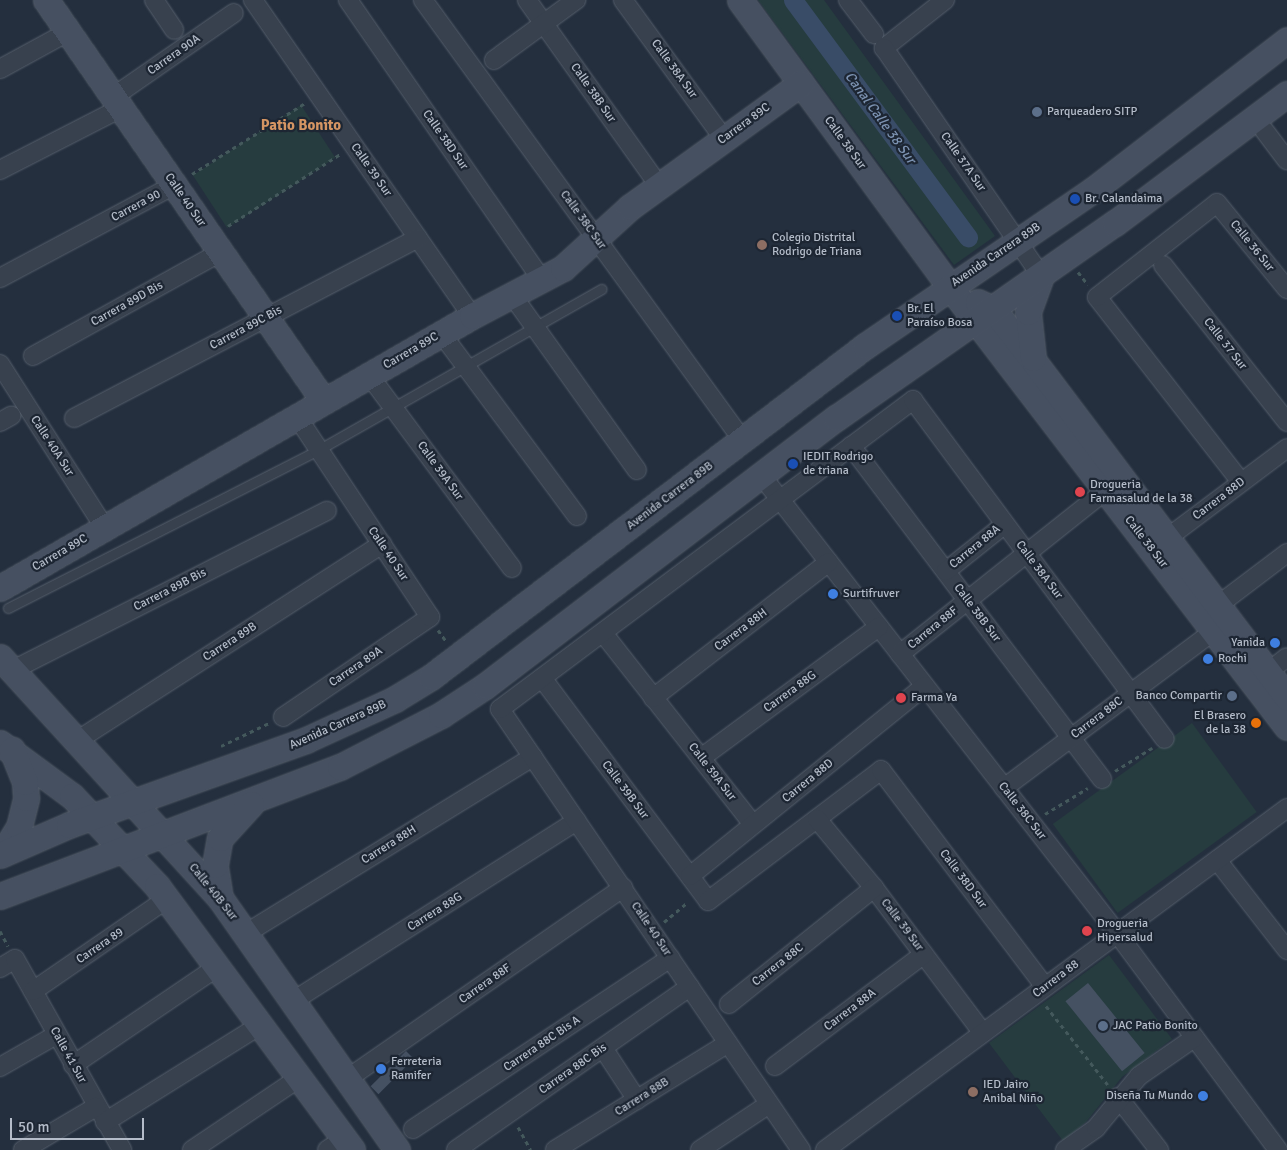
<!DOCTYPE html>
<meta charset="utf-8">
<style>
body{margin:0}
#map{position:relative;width:1287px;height:1150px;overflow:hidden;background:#242f3e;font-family:Signika,sans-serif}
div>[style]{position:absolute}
.green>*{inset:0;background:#263c3f;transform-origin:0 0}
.canal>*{height:19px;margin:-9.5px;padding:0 9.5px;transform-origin:9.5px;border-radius:9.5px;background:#394c67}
.building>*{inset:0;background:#455162;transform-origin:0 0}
.path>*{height:3px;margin-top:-1.5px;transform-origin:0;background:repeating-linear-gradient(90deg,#44595c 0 4px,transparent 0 8px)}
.roads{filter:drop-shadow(0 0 1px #565f6c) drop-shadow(0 0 1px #565f6c)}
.lane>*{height:9px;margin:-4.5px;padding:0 4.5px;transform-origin:4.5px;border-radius:4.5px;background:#38414e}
.street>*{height:18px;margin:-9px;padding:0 9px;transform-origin:9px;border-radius:9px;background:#38414e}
.secondary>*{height:25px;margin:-12.5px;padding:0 12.5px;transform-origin:12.5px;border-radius:12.5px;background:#465061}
.dots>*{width:14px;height:14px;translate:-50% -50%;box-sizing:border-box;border:2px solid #1d2633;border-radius:50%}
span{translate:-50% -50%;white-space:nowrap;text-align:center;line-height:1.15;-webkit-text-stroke:4.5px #1d2633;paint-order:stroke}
.street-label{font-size:12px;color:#b4bcc9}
.poi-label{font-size:12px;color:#b4bcc9}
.left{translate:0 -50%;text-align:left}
.right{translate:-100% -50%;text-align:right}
.water-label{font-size:14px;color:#7c92b1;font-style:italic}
.quarter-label{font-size:15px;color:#d59563;font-weight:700}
.scale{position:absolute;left:10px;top:1118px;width:134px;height:22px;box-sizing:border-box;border:2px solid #b4bcc9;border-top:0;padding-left:6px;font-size:15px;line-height:18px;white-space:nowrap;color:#b4bcc9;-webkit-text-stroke:4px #1d2633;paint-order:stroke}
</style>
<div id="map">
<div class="green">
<i style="clip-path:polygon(758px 0,824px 0,995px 236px,954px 265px)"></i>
<i style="left:301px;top:105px;width:63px;height:129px;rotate:57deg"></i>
<i style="left:1192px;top:723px;width:110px;height:172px;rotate:54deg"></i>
<i style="clip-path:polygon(1109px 955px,1172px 1039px,1122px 1077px,1086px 1122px,1063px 1141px,989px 1043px)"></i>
</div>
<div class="canal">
<i style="left:793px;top:0;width:295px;rotate:53.6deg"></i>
</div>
<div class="building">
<i style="left:1088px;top:983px;width:90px;height:29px;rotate:51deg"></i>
<i style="left:406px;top:1051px;width:11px;height:50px;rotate:45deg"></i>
</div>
<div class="path">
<i style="left:192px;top:174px;width:133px;rotate:-32.1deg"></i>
<i style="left:228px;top:226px;width:133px;rotate:-32.7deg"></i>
<i style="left:1078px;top:272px;width:16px;rotate:52deg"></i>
<i style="left:438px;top:630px;width:14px;rotate:54deg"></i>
<i style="left:221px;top:746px;width:53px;rotate:-25.6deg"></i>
<i style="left:1115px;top:771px;width:44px;rotate:-31.9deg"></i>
<i style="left:1045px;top:814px;width:50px;rotate:-31.2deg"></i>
<i style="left:664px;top:922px;width:31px;rotate:-40deg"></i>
<i style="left:0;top:931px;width:17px;rotate:62deg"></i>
<i style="left:1046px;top:1006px;width:100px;rotate:51.9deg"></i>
<i style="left:518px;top:1127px;width:26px;rotate:61deg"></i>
</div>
<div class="roads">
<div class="lane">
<i style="left:8px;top:608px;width:348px;rotate:-27deg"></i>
<i style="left:318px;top:450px;width:326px;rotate:-29.6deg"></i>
</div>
<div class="street">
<i style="left:154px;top:0;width:36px;rotate:56deg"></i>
<i style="left:253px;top:0;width:384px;rotate:55.3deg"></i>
<i style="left:348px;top:0;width:339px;rotate:55.3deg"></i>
<i style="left:423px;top:0;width:545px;rotate:54.03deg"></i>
<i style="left:527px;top:0;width:228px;rotate:54.6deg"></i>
<i style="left:623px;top:0;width:172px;rotate:54deg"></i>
<i style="left:848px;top:0;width:43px;rotate:52.6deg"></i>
<i style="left:945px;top:0;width:78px;rotate:141.8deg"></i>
<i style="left:884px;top:48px;width:277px;rotate:55.4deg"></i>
<i style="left:494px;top:60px;width:102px;rotate:-36.2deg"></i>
<i style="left:0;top:69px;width:77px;rotate:-28.6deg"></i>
<i style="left:113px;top:97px;width:147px;rotate:-34.8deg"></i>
<i style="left:1264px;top:130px;width:38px;rotate:53deg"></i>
<i style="left:0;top:170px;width:136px;rotate:-27.1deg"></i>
<i style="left:1163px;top:265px;width:200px;rotate:51.7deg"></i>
<i style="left:0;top:278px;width:197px;rotate:-28.1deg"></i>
<i style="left:512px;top:295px;width:215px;rotate:54.5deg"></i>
<i style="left:441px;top:333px;width:228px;rotate:53.4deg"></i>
<i style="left:33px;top:356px;width:215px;rotate:-29deg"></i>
<i style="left:0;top:364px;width:195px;rotate:57.4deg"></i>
<i style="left:369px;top:375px;width:240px;rotate:53.5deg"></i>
<i style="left:74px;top:418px;width:388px;rotate:-27.6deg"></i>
<i style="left:0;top:422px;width:13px;rotate:-29deg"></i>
<i style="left:851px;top:446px;width:417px;rotate:53deg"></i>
<i style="left:761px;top:475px;width:580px;rotate:52.14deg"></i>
<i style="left:1117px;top:933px;width:270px;rotate:53.4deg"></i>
<i style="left:1241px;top:482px;width:234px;rotate:-127.9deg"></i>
<i style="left:1097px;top:297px;width:152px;rotate:-38.1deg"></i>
<i style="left:1217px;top:203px;width:111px;rotate:50.9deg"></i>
<i style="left:1158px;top:545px;width:161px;rotate:-36.9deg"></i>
<i style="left:946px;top:571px;width:75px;rotate:-38.5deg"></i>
<i style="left:1217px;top:606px;width:88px;rotate:-37.1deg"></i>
<i style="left:603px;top:633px;width:235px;rotate:51.9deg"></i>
<i style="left:900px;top:654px;width:263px;rotate:-38.5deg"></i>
<i style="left:13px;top:670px;width:352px;rotate:-26.9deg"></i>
<i style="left:1268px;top:672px;width:24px;rotate:-38deg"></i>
<i style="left:542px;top:678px;width:278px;rotate:53.3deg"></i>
<i style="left:708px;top:901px;width:217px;rotate:-37.1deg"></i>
<i style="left:881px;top:770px;width:272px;rotate:52.9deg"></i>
<i style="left:653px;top:698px;width:222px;rotate:-37.7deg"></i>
<i style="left:283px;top:717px;width:178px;rotate:-34.2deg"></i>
<i style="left:430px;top:617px;width:240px;rotate:-123.6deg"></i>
<i style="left:78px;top:740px;width:362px;rotate:-32.8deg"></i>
<i style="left:701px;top:758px;width:221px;rotate:-36.4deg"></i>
<i style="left:1004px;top:788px;width:262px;rotate:-36.8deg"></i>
<i style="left:817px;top:819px;width:89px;rotate:50.4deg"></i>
<i style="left:874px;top:888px;width:181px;rotate:53.1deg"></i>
<i style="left:1217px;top:860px;width:114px;rotate:52.1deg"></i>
<i style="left:690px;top:876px;width:302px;rotate:-39deg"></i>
<i style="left:245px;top:934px;width:338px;rotate:-31.6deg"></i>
<i style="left:0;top:968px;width:17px;rotate:-31deg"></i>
<i style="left:15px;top:959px;width:219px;rotate:60.7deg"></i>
<i style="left:33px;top:991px;width:163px;rotate:-34.5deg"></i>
<i style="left:293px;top:1001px;width:336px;rotate:-32.4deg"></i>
<i style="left:729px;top:1004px;width:186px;rotate:-38.7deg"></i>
<i style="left:603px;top:1048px;width:62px;rotate:56.8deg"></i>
<i style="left:73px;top:1065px;width:174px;rotate:-34.2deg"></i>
<i style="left:775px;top:1066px;width:186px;rotate:-36.9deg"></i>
<i style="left:0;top:1067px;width:64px;rotate:-29.7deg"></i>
<i style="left:347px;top:1079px;width:336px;rotate:-34.7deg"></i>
<i style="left:1118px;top:1097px;width:67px;rotate:52.3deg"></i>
<i style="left:105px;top:1122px;width:183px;rotate:-32deg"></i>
<i style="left:413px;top:1129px;width:309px;rotate:-33.6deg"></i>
<i style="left:23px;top:1150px;width:85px;rotate:-30.5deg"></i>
<i style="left:192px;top:1150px;width:129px;rotate:-33.9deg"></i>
<i style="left:327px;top:1150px;width:20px;rotate:-33deg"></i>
<i style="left:456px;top:1150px;width:285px;rotate:-34.9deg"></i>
<i style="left:555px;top:1150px;width:203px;rotate:-31.7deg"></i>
<i style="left:700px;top:1150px;width:83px;rotate:-33.7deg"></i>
<i style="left:801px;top:1150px;width:534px;rotate:-124.32deg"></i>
<i style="left:500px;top:709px;width:516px;rotate:-36.8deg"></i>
<i style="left:913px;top:400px;width:422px;rotate:53.4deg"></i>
<i style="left:825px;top:1150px;width:575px;rotate:-36.51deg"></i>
<i style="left:1065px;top:1150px;width:38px;rotate:-35deg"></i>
<i style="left:1096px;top:1128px;width:67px;rotate:-50.4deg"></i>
<i style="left:1139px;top:1076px;width:67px;rotate:-34.6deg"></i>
</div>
<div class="secondary">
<i style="left:46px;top:0;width:488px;rotate:55.3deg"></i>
<i style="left:740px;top:0;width:356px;rotate:53.8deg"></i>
<i style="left:950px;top:287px;width:554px;rotate:52.55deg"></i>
<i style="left:978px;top:302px;width:17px;rotate:25deg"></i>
<i style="left:993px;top:309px;width:68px;rotate:52.1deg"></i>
<i style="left:1035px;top:363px;width:419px;rotate:53deg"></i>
<i style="left:1033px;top:358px;width:46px;rotate:-96.2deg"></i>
<i style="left:1028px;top:312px;width:38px;rotate:-70deg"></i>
<i style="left:0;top:588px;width:545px;rotate:-29.95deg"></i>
<i style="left:472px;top:316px;width:103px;rotate:-27.8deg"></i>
<i style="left:563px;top:268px;width:91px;rotate:-42.3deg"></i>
<i style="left:630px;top:207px;width:211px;rotate:-35.9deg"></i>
<i style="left:0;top:657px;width:326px;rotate:47.6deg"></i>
<i style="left:220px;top:898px;width:308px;rotate:54.9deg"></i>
<i style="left:0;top:743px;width:89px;rotate:36.4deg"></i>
<i style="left:72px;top:796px;width:124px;rotate:46.6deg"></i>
<i style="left:157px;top:886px;width:328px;rotate:53.5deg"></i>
<i style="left:2px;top:854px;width:32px;rotate:-58deg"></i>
<i style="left:19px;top:827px;width:30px;rotate:-76deg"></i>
<i style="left:26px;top:798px;width:16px;rotate:-94deg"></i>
<i style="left:25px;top:782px;width:35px;rotate:-112deg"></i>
<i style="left:0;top:855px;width:75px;rotate:-23.5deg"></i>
<i style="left:69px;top:825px;width:252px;rotate:-19.7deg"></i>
<i style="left:306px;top:740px;width:98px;rotate:-24.7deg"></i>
<i style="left:395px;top:699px;width:42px;rotate:-31.4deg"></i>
<i style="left:431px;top:677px;width:546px;rotate:-37.33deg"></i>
<i style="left:865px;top:346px;width:276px;rotate:-34.4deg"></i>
<i style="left:1093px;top:190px;width:245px;rotate:-37.7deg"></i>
<i style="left:0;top:896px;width:364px;rotate:-20.8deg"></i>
<i style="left:340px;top:767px;width:114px;rotate:-27.2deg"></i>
<i style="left:441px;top:715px;width:53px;rotate:-33.4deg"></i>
<i style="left:485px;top:686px;width:442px;rotate:-37.4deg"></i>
<i style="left:836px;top:418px;width:340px;rotate:-35deg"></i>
<i style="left:1115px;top:223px;width:215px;rotate:-36.9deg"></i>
<i style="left:220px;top:898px;width:33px;rotate:-99deg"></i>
<i style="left:215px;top:865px;width:27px;rotate:-80deg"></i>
<i style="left:220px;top:838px;width:46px;rotate:-47.6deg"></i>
</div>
</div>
<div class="dots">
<i style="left:1037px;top:112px;background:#5c6f8a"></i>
<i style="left:1075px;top:199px;background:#1a4fb4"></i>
<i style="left:762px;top:245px;background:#8d6e63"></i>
<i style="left:897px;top:316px;background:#1a4fb4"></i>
<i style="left:793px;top:464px;background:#1a4fb4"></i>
<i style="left:1080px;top:492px;background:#e0444e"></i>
<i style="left:833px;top:594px;background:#3f7fe0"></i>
<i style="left:1275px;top:643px;background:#3f7fe0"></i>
<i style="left:1208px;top:659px;background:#3f7fe0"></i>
<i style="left:1232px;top:696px;background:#5c6f8a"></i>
<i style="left:901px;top:698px;background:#e0444e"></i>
<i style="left:1256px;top:723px;background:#e8710a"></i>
<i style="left:1087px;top:931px;background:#e0444e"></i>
<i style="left:1103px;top:1026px;background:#5c6f8a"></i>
<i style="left:381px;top:1069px;background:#3f7fe0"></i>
<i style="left:973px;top:1092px;background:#8d6e63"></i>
<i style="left:1203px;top:1096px;background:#3f7fe0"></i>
</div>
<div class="street-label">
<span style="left:174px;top:55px;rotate:-35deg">Carrera 90A</span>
<span style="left:674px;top:69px;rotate:54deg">Calle 38A Sur</span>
<span style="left:593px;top:93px;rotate:55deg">Calle 38B Sur</span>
<span style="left:744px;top:124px;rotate:-36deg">Carrera 89C</span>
<span style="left:445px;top:140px;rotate:55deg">Calle 38D Sur</span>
<span style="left:845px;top:143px;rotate:54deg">Calle 38 Sur</span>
<span style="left:963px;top:162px;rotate:55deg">Calle 37A Sur</span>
<span style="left:371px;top:170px;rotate:55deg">Calle 39 Sur</span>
<span style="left:185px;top:200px;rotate:55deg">Calle 40 Sur</span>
<span style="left:136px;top:206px;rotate:-28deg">Carrera 90</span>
<span style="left:583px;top:220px;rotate:54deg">Calle 38C Sur</span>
<span style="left:1252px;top:246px;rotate:51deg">Calle 36 Sur</span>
<span style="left:996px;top:255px;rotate:-34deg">Avenida Carrera 89B</span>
<span style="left:127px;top:304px;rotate:-29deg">Carrera 89D Bis</span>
<span style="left:246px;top:328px;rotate:-28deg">Carrera 89C Bis</span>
<span style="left:1225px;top:344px;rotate:52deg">Calle 37 Sur</span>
<span style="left:411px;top:351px;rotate:-30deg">Carrera 89C</span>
<span style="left:52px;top:446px;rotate:57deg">Calle 40A Sur</span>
<span style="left:440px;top:471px;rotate:54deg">Calle 39A Sur</span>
<span style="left:670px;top:496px;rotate:-37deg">Avenida Carrera 89B</span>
<span style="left:1219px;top:499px;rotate:-37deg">Carrera 88D</span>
<span style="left:1146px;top:542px;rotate:52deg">Calle 38 Sur</span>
<span style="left:975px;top:547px;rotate:-39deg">Carrera 88A</span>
<span style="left:60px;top:553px;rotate:-30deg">Carrera 89C</span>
<span style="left:388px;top:554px;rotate:56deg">Calle 40 Sur</span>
<span style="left:1039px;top:570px;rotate:53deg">Calle 38A Sur</span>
<span style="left:170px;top:590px;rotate:-27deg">Carrera 89B Bis</span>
<span style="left:977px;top:613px;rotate:53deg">Calle 38B Sur</span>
<span style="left:933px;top:628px;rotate:-39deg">Carrera 88F</span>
<span style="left:741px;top:630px;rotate:-37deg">Carrera 88H</span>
<span style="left:230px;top:642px;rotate:-33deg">Carrera 89B</span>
<span style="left:356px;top:667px;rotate:-34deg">Carrera 89A</span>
<span style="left:790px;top:692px;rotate:-36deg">Carrera 88G</span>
<span style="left:1097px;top:718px;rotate:-37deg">Carrera 88C</span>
<span style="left:338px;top:725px;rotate:-24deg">Avenida Carrera 89B</span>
<span style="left:712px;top:772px;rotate:52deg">Calle 39A Sur</span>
<span style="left:808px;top:781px;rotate:-39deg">Carrera 88D</span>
<span style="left:625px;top:790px;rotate:53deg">Calle 39B Sur</span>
<span style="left:1022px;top:811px;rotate:52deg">Calle 38C Sur</span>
<span style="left:389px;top:845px;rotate:-32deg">Carrera 88H</span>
<span style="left:963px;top:879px;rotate:53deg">Calle 38D Sur</span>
<span style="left:213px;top:892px;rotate:51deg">Calle 40B Sur</span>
<span style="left:435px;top:912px;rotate:-32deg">Carrera 88G</span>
<span style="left:902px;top:925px;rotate:53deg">Calle 39 Sur</span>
<span style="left:651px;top:929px;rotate:56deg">Calle 40 Sur</span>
<span style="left:100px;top:946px;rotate:-34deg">Carrera 89</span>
<span style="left:778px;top:965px;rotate:-38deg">Carrera 88C</span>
<span style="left:1056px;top:979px;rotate:-37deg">Carrera 88</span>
<span style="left:485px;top:984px;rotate:-35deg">Carrera 88F</span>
<span style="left:850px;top:1010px;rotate:-37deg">Carrera 88A</span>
<span style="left:542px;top:1044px;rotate:-34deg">Carrera 88C Bis A</span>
<span style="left:68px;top:1055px;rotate:61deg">Calle 41 Sur</span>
<span style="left:573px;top:1069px;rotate:-35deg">Carrera 88C Bis</span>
<span style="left:642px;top:1097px;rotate:-32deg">Carrera 88B</span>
</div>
<div class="poi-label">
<span class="left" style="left:1047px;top:112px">Parqueadero SITP</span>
<span class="left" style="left:1085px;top:199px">Br. Calandaima</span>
<span class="left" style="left:772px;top:245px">Colegio Distrital<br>Rodrigo de Triana</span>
<span class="left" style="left:907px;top:316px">Br. El<br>Paraíso Bosa</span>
<span class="left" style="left:803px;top:464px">IEDIT Rodrigo<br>de triana</span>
<span class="left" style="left:1090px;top:492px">Drogueria<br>Farmasalud de la 38</span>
<span class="left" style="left:843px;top:594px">Surtifruver</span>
<span class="right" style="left:1265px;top:643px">Yanida</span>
<span class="left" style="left:1218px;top:659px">Rochi</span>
<span class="right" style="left:1222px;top:696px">Banco Compartir</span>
<span class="left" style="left:911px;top:698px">Farma Ya</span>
<span class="right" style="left:1246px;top:723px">El Brasero<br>de la 38</span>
<span class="left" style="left:1097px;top:931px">Drogueria<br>Hipersalud</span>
<span class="left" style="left:1113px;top:1026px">JAC Patio Bonito</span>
<span class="left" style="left:391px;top:1069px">Ferreteria<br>Ramifer</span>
<span class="left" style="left:983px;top:1092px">IED Jairo<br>Anibal Niño</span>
<span class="right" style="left:1193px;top:1096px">Diseña Tu Mundo</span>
</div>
<div class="water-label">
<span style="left:880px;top:118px;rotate:54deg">Canal Calle 38 Sur</span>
</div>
<div class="quarter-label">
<span style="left:301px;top:126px">Patio Bonito</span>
</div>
<div class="scale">50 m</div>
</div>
